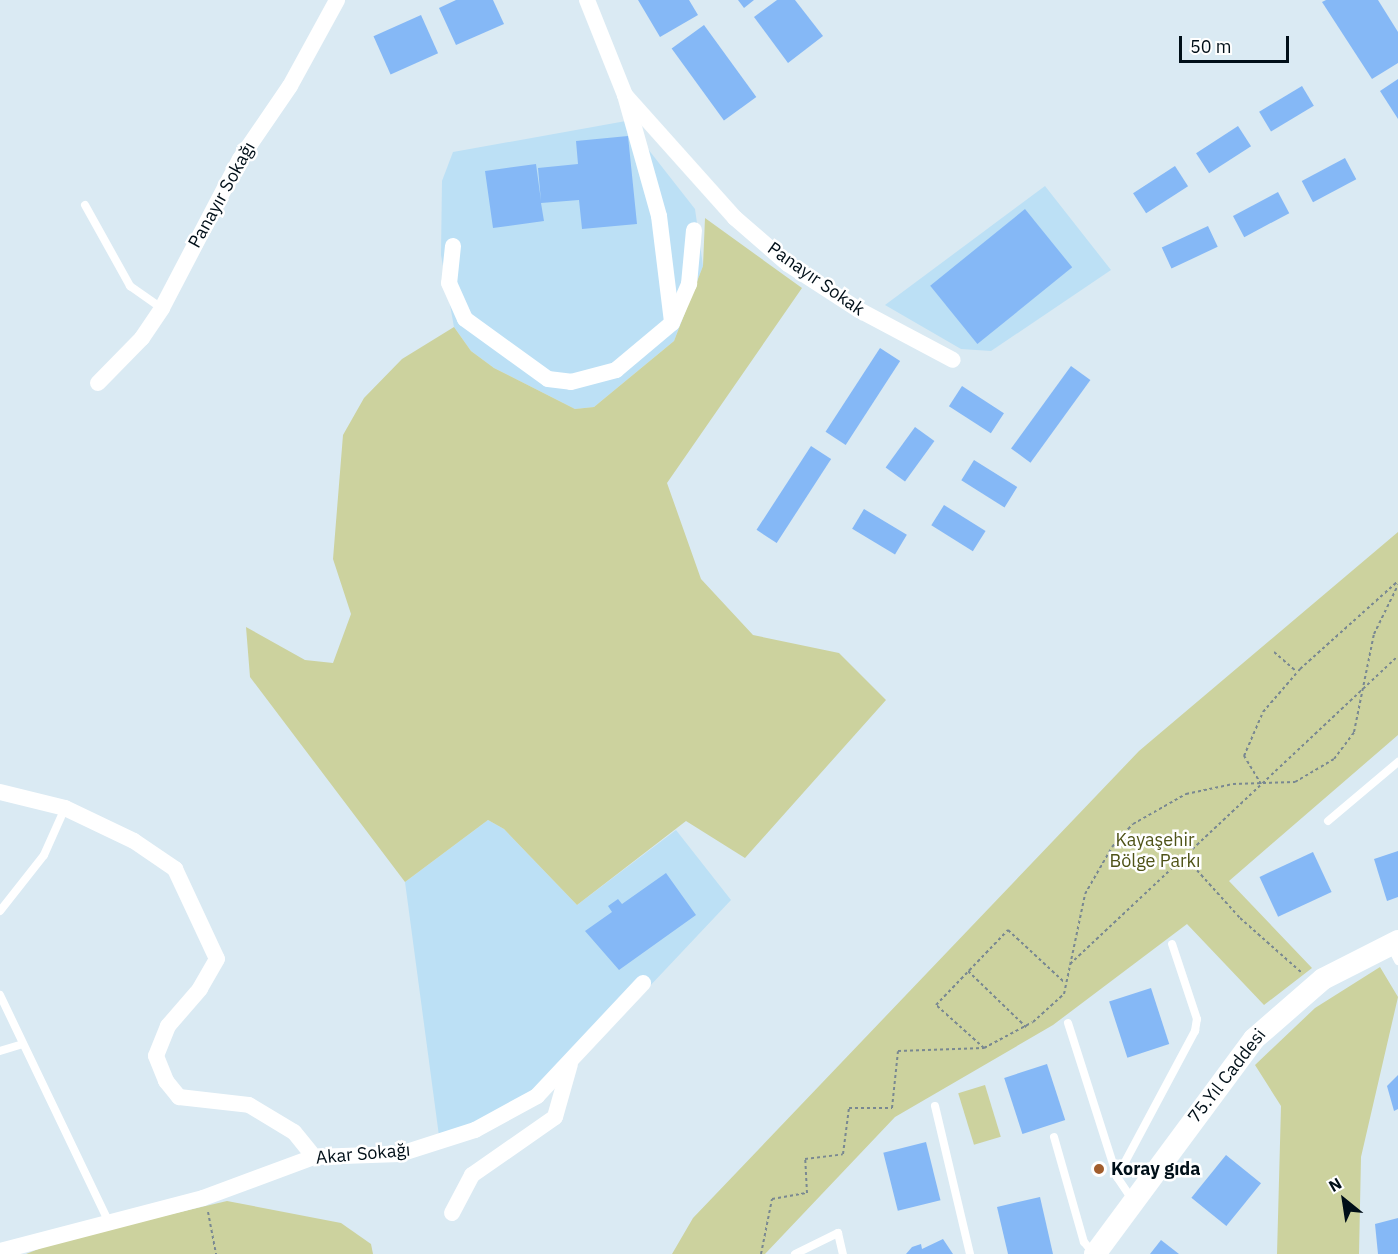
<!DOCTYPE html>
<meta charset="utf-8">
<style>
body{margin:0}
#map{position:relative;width:1398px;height:1254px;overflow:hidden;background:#daeaf3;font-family:"IBM Plex Sans",sans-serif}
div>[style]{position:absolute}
.built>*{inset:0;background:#bce0f5}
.green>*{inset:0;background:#ccd29e;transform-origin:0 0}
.building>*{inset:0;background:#85b8f6;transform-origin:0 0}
.path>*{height:2px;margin-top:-1px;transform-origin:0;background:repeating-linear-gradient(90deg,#798891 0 3px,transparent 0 6px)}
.lane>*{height:8px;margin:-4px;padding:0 4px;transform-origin:4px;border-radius:4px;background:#fff}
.street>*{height:16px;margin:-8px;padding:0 8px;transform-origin:8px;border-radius:8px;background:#fff}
.secondary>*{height:22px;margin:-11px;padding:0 11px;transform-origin:11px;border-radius:11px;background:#fff}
.dots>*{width:16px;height:16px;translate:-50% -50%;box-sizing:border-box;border:3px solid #fff;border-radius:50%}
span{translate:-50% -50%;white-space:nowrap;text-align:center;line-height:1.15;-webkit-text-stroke:5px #fff;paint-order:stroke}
.street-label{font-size:18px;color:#000f18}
.park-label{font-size:18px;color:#4f5318}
.poi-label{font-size:18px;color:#000f18;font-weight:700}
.left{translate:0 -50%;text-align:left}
.north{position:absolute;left:1314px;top:1170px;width:60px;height:60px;-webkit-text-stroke:4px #fff;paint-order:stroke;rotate:330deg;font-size:16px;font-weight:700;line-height:24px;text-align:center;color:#000f18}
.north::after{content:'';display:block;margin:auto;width:21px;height:27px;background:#000f18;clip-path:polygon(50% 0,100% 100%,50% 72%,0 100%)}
.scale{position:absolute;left:1179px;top:36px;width:110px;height:27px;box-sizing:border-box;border:3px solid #000f18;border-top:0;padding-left:8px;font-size:18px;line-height:21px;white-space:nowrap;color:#000f18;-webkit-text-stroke:4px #fff;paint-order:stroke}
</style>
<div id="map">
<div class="built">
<i style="clip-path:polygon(626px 121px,695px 209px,703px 266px,674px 341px,594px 407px,575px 409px,494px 368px,471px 351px,454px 327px,441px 255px,442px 181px,453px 152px)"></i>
<i style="clip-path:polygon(1045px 186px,1111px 270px,991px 351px,961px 349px,885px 305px)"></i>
<i style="clip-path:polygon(488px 820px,504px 829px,577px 905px,676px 830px,731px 900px,631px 1006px,535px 1090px,498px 1117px,439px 1136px,405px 882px)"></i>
</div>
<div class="green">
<i style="clip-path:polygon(705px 218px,802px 288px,667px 483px,701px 579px,753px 635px,839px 653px,886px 700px,745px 858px,686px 821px,577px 905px,504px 829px,488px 820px,405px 882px,250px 677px,246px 627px,305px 660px,333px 663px,351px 614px,333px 559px,343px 435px,364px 398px,402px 359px,454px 327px,471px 351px,494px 368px,575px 409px,594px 407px,674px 341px,703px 266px)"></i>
<i style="clip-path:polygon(1398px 532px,1398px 735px,1229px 881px,1312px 968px,1264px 1005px,1187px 924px,1053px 1025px,895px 1117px,765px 1254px,672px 1254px,693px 1218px,1139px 751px)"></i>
<i style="clip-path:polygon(1380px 967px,1398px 997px,1361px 1157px,1359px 1254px,1277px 1254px,1281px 1106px,1255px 1065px,1315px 1008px)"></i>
<i style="left:985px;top:1085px;width:54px;height:28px;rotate:73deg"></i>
<i style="clip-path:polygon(227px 1201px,341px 1223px,371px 1244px,373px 1254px,26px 1254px,61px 1240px)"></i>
</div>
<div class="building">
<i style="clip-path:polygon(456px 0,493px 0,504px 24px,456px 45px,439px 8px)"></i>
<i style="clip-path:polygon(638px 0,689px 0,698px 15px,660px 37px)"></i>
<i style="clip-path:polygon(738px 0,754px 0,744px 8px)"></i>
<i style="clip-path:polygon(777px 0,795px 0,823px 36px,788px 63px,754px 17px)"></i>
<i style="clip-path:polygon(1326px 0,1378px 0,1398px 32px,1398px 63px,1372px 79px,1322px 2px)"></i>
<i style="left:421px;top:15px;width:42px;height:52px;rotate:66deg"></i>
<i style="left:704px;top:25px;width:89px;height:40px;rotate:54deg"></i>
<i style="clip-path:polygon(1398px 79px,1398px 119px,1380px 91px)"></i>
<i style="left:1302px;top:86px;width:23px;height:50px;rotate:59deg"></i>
<i style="left:1238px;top:126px;width:24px;height:50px;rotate:57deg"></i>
<i style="clip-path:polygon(628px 136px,637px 224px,582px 229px,579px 200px,541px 203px,544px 221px,493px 228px,485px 171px,536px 164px,541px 201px,538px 168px,578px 164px,576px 141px)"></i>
<i style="left:1345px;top:158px;width:24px;height:49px;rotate:62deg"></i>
<i style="left:1175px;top:166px;width:24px;height:50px;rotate:57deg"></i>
<i style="left:1278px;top:192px;width:24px;height:51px;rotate:62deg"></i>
<i style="left:1025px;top:209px;width:75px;height:122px;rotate:51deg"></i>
<i style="left:1208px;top:226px;width:23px;height:51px;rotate:65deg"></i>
<i style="left:880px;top:348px;width:24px;height:100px;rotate:33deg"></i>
<i style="left:1071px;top:366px;width:24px;height:102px;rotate:36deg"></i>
<i style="left:962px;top:386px;width:50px;height:24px;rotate:33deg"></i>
<i style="left:915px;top:427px;width:24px;height:50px;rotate:36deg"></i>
<i style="left:811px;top:446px;width:24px;height:100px;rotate:33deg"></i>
<i style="left:974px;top:460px;width:51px;height:24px;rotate:32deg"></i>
<i style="left:944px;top:505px;width:49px;height:24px;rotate:32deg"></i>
<i style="left:864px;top:509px;width:50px;height:23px;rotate:31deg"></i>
<i style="clip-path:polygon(1398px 851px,1398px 897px,1387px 901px,1374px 859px)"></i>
<i style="left:1313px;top:852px;width:44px;height:59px;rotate:65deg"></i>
<i style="clip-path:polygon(666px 873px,696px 915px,619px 970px,585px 931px,612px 912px,608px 906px,618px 899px,622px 904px)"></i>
<i style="left:1151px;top:988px;width:59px;height:44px;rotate:72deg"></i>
<i style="left:1047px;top:1064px;width:59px;height:45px;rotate:72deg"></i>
<i style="clip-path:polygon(1398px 1075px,1398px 1109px,1394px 1111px,1387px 1086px)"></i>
<i style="left:926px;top:1142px;width:60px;height:44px;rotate:76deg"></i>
<i style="left:1226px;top:1155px;width:45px;height:55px;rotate:39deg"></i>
<i style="clip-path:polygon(1040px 1197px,1053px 1254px,1008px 1254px,997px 1207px)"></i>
<i style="clip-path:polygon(1398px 1218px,1398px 1254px,1378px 1254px,1375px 1224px)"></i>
<i style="clip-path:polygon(943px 1239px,953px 1254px,906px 1254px,912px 1247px,921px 1244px,922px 1249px)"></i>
<i style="clip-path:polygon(1161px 1240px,1179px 1254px,1150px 1254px)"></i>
</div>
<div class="path">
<i style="left:1274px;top:652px;width:29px;rotate:41deg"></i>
<i style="left:1261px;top:784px;width:33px;rotate:-121deg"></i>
<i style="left:1244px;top:756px;width:48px;rotate:-66.6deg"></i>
<i style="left:1263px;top:712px;width:57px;rotate:-49.3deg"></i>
<i style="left:1300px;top:669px;width:132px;rotate:-41.9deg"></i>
<i style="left:1185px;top:857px;width:82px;rotate:48deg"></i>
<i style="left:1240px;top:918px;width:83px;rotate:41.6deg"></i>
<i style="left:1070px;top:964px;width:450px;rotate:-43.2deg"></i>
<i style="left:968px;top:971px;width:81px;rotate:44deg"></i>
<i style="left:984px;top:1048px;width:64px;rotate:-138.1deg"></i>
<i style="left:936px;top:1005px;width:104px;rotate:-46.2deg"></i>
<i style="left:1008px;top:930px;width:78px;rotate:42.9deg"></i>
<i style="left:208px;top:1212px;width:43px;rotate:79.2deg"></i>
<i style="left:761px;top:1254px;width:56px;rotate:-78.7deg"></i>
<i style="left:772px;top:1199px;width:36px;rotate:-10deg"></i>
<i style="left:807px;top:1193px;width:34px;rotate:-93deg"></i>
<i style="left:805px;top:1159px;width:38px;rotate:-7deg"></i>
<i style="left:843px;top:1154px;width:46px;rotate:-82.6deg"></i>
<i style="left:849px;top:1108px;width:43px"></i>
<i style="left:892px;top:1108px;width:57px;rotate:-84deg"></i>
<i style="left:898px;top:1051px;width:86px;rotate:-2deg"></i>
<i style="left:984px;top:1048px;width:55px;rotate:-28deg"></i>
<i style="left:1033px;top:1022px;width:42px;rotate:-42.1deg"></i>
<i style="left:1064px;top:994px;width:102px;rotate:-78.1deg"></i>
<i style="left:1085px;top:894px;width:54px;rotate:-60.1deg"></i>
<i style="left:1112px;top:847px;width:31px;rotate:-48deg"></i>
<i style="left:1133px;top:824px;width:61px;rotate:-29.5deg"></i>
<i style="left:1186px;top:794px;width:48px;rotate:-12deg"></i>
<i style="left:1233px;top:784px;width:62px;rotate:-1.8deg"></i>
<i style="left:1295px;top:782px;width:45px;rotate:-30.5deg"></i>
<i style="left:1334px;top:759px;width:34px;rotate:-53deg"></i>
<i style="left:1354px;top:732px;width:100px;rotate:-78.5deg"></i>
<i style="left:1374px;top:634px;width:55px;rotate:-63.9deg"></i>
</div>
<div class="lane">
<i style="left:85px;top:205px;width:93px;rotate:60.9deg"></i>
<i style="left:130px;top:286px;width:39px;rotate:35deg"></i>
<i style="left:1328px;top:821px;width:92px;rotate:-40.1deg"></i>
<i style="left:0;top:911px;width:71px;rotate:-51.8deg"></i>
<i style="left:44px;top:855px;width:51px;rotate:-65.9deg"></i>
<i style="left:1390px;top:945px;width:18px;rotate:63deg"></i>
<i style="left:0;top:995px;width:252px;rotate:64.4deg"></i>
<i style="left:1068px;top:1023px;width:162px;rotate:72.3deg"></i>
<i style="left:1117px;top:1177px;width:166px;rotate:-61.9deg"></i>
<i style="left:1195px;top:1031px;width:12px;rotate:-81deg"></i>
<i style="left:1197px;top:1019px;width:79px;rotate:-108.4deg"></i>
<i style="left:0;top:1051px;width:24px;rotate:-17deg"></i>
<i style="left:935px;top:1106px;width:152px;rotate:76.7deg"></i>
<i style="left:1054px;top:1137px;width:109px;rotate:74.1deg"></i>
<i style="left:1084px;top:1242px;width:16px;rotate:50deg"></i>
<i style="left:1117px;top:1177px;width:29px;rotate:56deg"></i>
<i style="left:795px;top:1254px;width:48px;rotate:-26deg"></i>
<i style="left:838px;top:1233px;width:22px;rotate:77deg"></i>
</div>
<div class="street">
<i style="left:587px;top:0;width:102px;rotate:68.2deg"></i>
<i style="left:625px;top:95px;width:126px;rotate:74.3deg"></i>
<i style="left:659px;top:216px;width:107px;rotate:83deg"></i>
<i style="left:625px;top:95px;width:165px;rotate:48.2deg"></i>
<i style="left:735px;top:218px;width:70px;rotate:41deg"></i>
<i style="left:788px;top:264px;width:85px;rotate:32.9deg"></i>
<i style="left:859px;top:310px;width:106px;rotate:28deg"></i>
<i style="left:453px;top:246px;width:37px;rotate:96deg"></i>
<i style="left:449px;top:283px;width:39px;rotate:66deg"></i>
<i style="left:465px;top:319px;width:102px;rotate:35.9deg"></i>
<i style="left:548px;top:379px;width:23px;rotate:7deg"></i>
<i style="left:571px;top:382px;width:47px;rotate:-14.9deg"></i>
<i style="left:616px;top:370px;width:73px;rotate:-40deg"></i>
<i style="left:672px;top:323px;width:43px;rotate:-66.4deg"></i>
<i style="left:689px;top:284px;width:54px;rotate:-84.7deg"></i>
<i style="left:98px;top:383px;width:63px;rotate:-45.6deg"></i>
<i style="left:142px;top:338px;width:36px;rotate:-56deg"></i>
<i style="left:162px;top:308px;width:168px;rotate:-62.4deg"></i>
<i style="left:240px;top:159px;width:88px;rotate:-55.6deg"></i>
<i style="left:290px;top:86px;width:98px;rotate:-61.3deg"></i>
<i style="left:0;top:792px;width:67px;rotate:13.8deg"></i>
<i style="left:65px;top:808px;width:76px;rotate:25.6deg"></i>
<i style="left:134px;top:841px;width:50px;rotate:34.3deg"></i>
<i style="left:175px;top:869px;width:99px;rotate:65deg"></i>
<i style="left:217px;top:959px;width:34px;rotate:120deg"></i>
<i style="left:200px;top:989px;width:49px;rotate:130.9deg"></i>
<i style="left:168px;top:1026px;width:32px;rotate:112deg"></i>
<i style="left:156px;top:1056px;width:27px;rotate:68deg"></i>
<i style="left:166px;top:1081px;width:21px;rotate:51deg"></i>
<i style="left:179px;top:1097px;width:70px;rotate:6.5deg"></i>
<i style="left:249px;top:1105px;width:52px;rotate:31deg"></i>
<i style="left:294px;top:1132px;width:32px;rotate:51deg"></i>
<i style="left:452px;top:1213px;width:43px;rotate:-62.2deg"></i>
<i style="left:472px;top:1175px;width:101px;rotate:-34.9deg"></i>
<i style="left:555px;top:1117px;width:55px;rotate:-74.2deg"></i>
<i style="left:0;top:1251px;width:210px;rotate:-14.6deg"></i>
<i style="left:203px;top:1198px;width:118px;rotate:-20.3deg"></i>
<i style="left:314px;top:1157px;width:86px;rotate:-2deg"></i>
<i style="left:400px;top:1154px;width:79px;rotate:-17.7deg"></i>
<i style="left:475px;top:1130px;width:71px;rotate:-28.7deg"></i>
<i style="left:537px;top:1096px;width:155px;rotate:-46.8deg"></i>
</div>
<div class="secondary">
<i style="left:1095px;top:1254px;width:267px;rotate:-53.5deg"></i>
<i style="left:1254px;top:1039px;width:91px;rotate:-41deg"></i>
<i style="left:1323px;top:979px;width:84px;rotate:-26.9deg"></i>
</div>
<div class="dots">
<i style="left:1099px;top:1169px;background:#a15d2d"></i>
</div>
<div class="street-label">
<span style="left:222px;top:195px;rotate:-61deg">Panayır Sokağı</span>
<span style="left:816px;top:279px;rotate:35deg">Panayır Sokak</span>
<span style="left:1227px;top:1076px;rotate:-52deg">75.Yıl Caddesi</span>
<span style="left:363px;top:1154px;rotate:-5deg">Akar Sokağı</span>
</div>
<div class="park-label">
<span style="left:1155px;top:851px">Kayaşehir<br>Bölge Parkı</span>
</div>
<div class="poi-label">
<span class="left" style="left:1111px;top:1169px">Koray gıda</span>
</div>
<div class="north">N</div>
<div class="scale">50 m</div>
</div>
